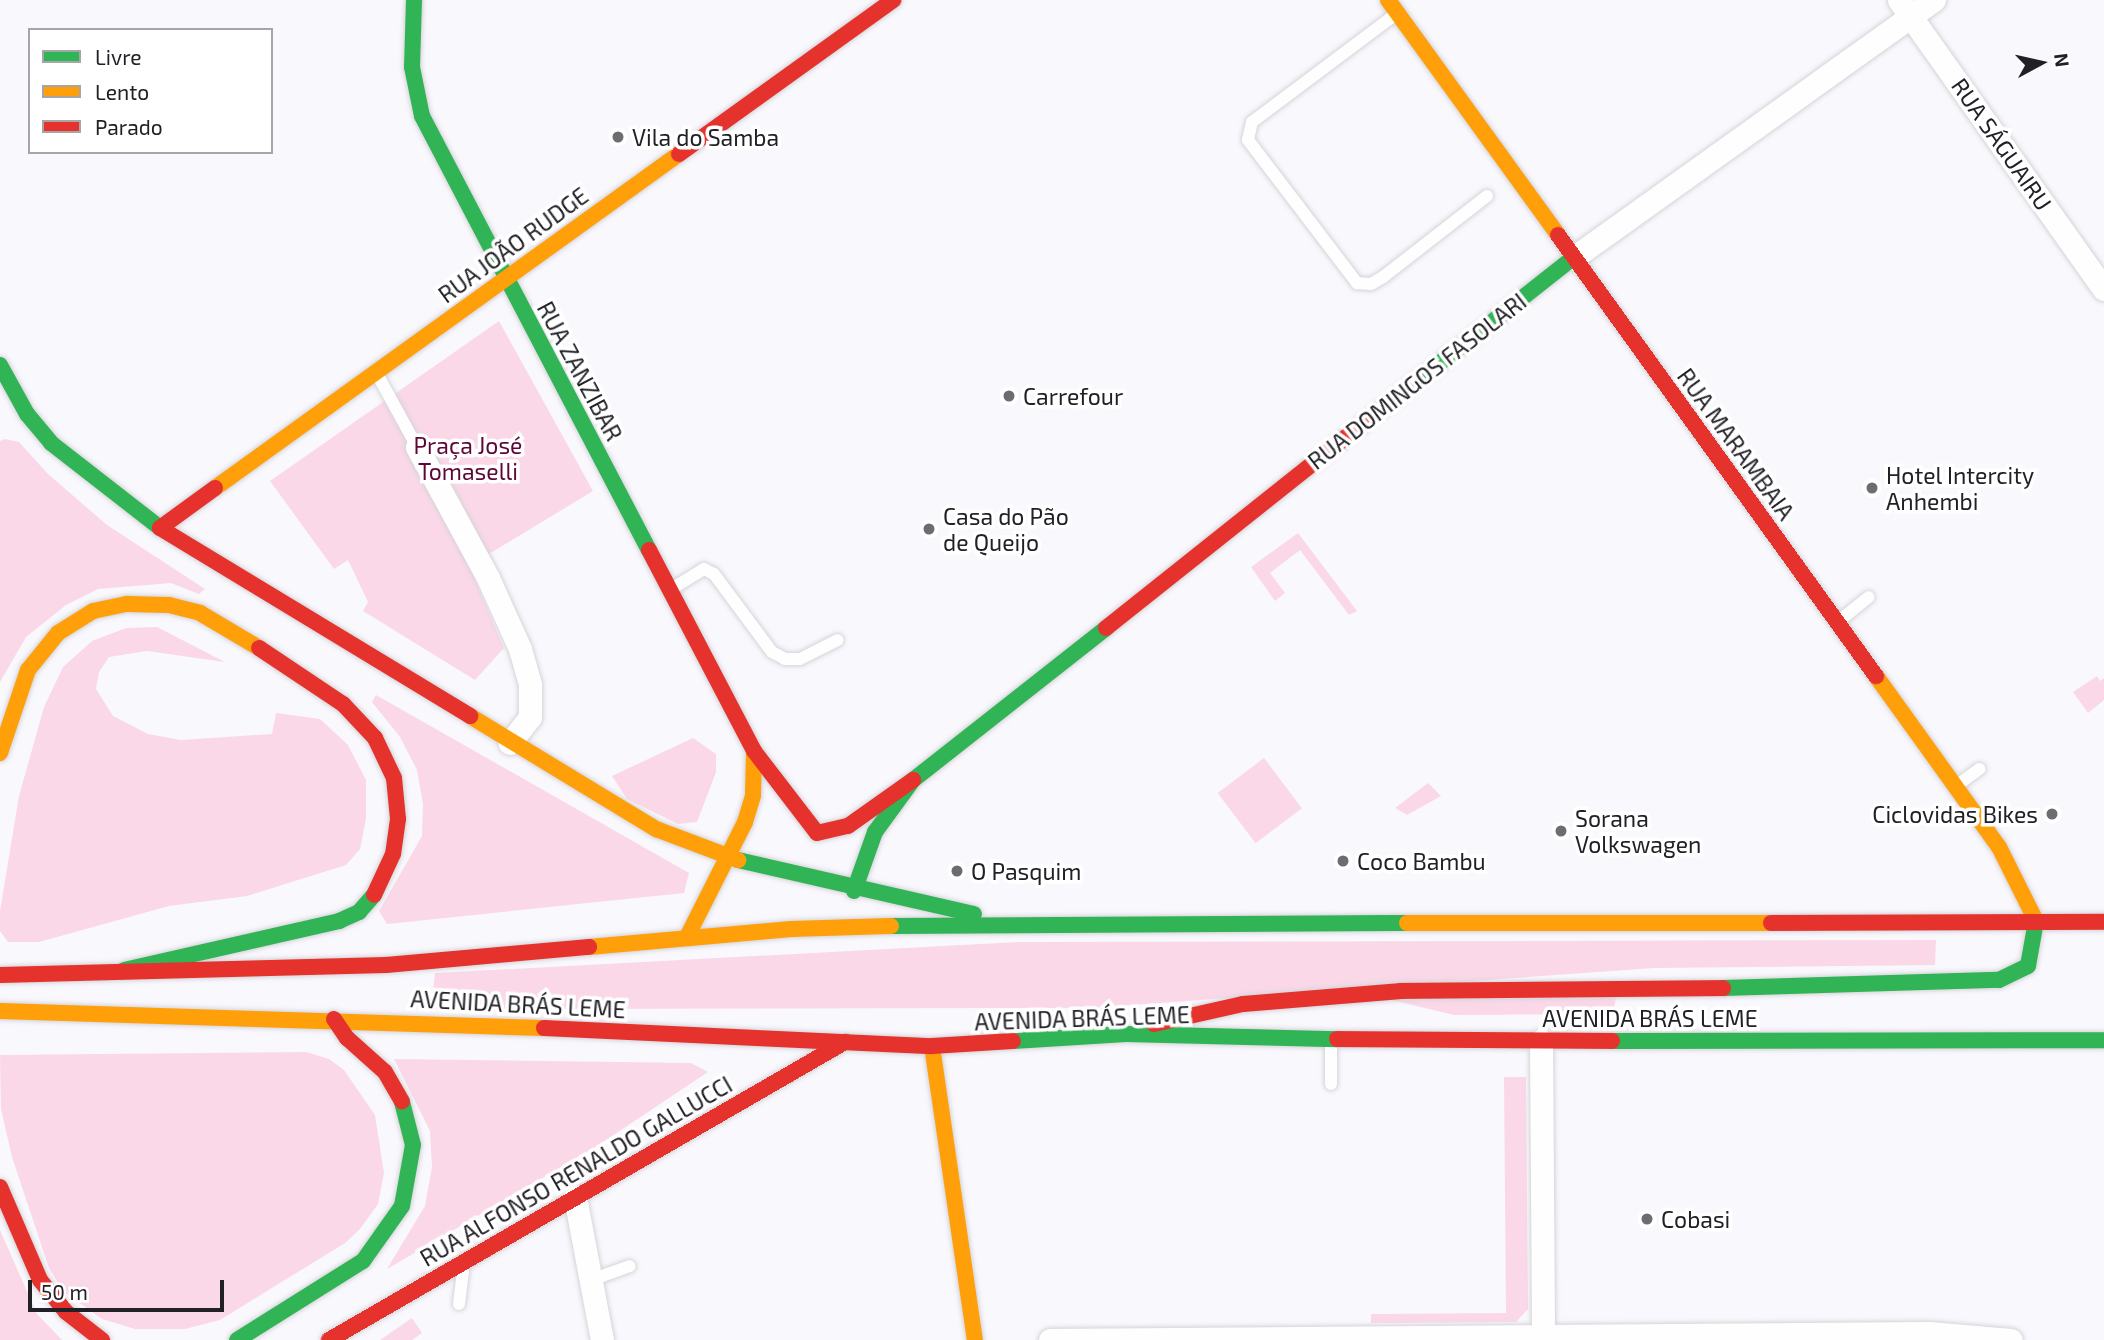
<!DOCTYPE html>
<meta charset="utf-8">
<style>
body{margin:0}
#map{position:relative;width:2104px;height:1340px;overflow:hidden;background:#f9f8fd;font-family:"Exo 2",sans-serif}
div>[style]{position:absolute}
.green>*{inset:0;background:#fad8e8;transform-origin:0 0}
.roads{filter:drop-shadow(0 0 2px #d5d4d9) drop-shadow(0 0 2px #d5d4d9)}
.lane>*{height:12px;margin:-6px;padding:0 6px;transform-origin:6px;border-radius:6px;background:#fefeff}
.street>*{height:23px;margin:-11.5px;padding:0 11.5px;transform-origin:11.5px;border-radius:11.5px;background:#fefeff}
.fast>*{height:16px;margin:-8px;padding:0 8px;transform-origin:8px;border-radius:8px;background:#30b455}
.slow>*{height:16px;margin:-8px;padding:0 8px;transform-origin:8px;border-radius:8px;background:#ff9f0a}
.jam>*{height:16px;margin:-8px;padding:0 8px;transform-origin:8px;border-radius:8px;background:#e5322d}
.dots>*{width:19px;height:19px;translate:-50% -50%;box-sizing:border-box;border:4px solid #fff;border-radius:50%}
span{translate:-50% -50%;white-space:nowrap;text-align:center;line-height:1.15;-webkit-text-stroke:7px #fff;paint-order:stroke}
.poi-label{font-size:23px;color:#202026}
.left{translate:0 -50%;text-align:left}
.right{translate:-100% -50%;text-align:right}
.street-label{font-size:23px;color:#202026}
.park-label{font-size:23px;color:#5c0738}
.legend{position:absolute;left:28px;top:28px;width:245px;height:126px;box-sizing:border-box;background:#fff;border:2px solid #a6a6a8;margin:0;padding:9px 12px;list-style:none;font-size:21px;color:#202026}
.legend li{display:flex;align-items:center;gap:14px;height:35px}
.legend b{width:35px;border:2px solid #a6a6a8}
.north{position:absolute;left:2006px;top:28px;width:70px;height:70px;-webkit-text-stroke:5px #fff;paint-order:stroke;rotate:82deg;font-size:19px;font-weight:700;line-height:28px;text-align:center;color:#202026}
.north::after{content:'';display:block;margin:auto;width:24px;height:32px;background:#202026;clip-path:polygon(50% 0,100% 100%,50% 72%,0 100%)}
.scale{position:absolute;left:28px;top:1280px;width:196px;height:32px;box-sizing:border-box;border:4px solid #202026;border-top:0;padding-left:9px;font-size:21px;line-height:24px;white-space:nowrap;color:#202026;-webkit-text-stroke:5px #fff;paint-order:stroke}
</style>
<div id="map">
<div class="green">
<i style="clip-path:polygon(499px 321px,593px 491px,469px 566px,504px 648px,475px 680px,363px 611px,368px 602px,348px 560px,334px 569px,270px 481px)"></i>
<i style="clip-path:polygon(5px 439px,19px 442px,48px 474px,107px 525px,205px 589px,199px 594px,171px 583px,98px 589px,66px 605px,26px 637px,0 682px,0 441px)"></i>
<i style="clip-path:polygon(1298px 533px,1357px 611px,1349px 615px,1300px 550px,1270px 573px,1285px 593px,1275px 601px,1251px 567px)"></i>
<i style="clip-path:polygon(157px 627px,225px 662px,147px 651px,109px 657px,99px 672px,96px 689px,113px 716px,148px 734px,181px 740px,272px 734px,276px 713px,320px 719px,348px 745px,366px 780px,366px 819px,360px 849px,346px 865px,247px 896px,169px 906px,39px 942px,8px 942px,0 931px,0 911px,19px 796px,44px 707px,63px 667px,92px 641px,126px 628px)"></i>
<i style="clip-path:polygon(2097px 676px,2100px 681px,2104px 678px,2104px 700px,2088px 713px,2073px 692px)"></i>
<i style="clip-path:polygon(376px 695px,689px 873px,684px 893px,387px 924px,379px 911px,422px 836px,423px 804px,417px 770px,400px 737px,372px 702px)"></i>
<i style="clip-path:polygon(693px 738px,716px 754px,716px 772px,697px 822px,678px 824px,627px 799px,612px 776px)"></i>
<i style="left:1264px;top:758px;width:63px;height:58px;rotate:53deg"></i>
<i style="clip-path:polygon(1428px 783px,1441px 796px,1407px 815px,1395px 808px)"></i>
<i style="clip-path:polygon(1936px 940px,1935px 965px,1654px 968px,1390px 987px,1616px 996px,1613px 1014px,1454px 1015px,1387px 999px,1380px 987px,1091px 1008px,431px 1009px,435px 973px,1019px 942px)"></i>
<i style="clip-path:polygon(306px 1052px,329px 1059px,344px 1070px,375px 1115px,384px 1173px,378px 1204px,360px 1229px,345px 1243px,220px 1320px,185px 1329px,135px 1329px,102px 1319px,63px 1291px,49px 1268px,12px 1157px,1px 1109px,0 1055px)"></i>
<i style="clip-path:polygon(394px 1059px,691px 1063px,708px 1072px,597px 1146px,387px 1269px,425px 1206px,432px 1167px,430px 1131px)"></i>
<i style="clip-path:polygon(1504px 1077px,1526px 1077px,1528px 1309px,1516px 1322px,1371px 1323px,1371px 1314px,1506px 1313px)"></i>
<i style="clip-path:polygon(0 1230px,37px 1314px,62px 1340px,0 1340px)"></i>
<i style="clip-path:polygon(412px 1318px,422px 1333px,412px 1340px,380px 1340px)"></i>
</div>
<div class="roads">
<div class="lane">
<i style="left:1396px;top:14px;width:180px;rotate:143.1deg"></i>
<i style="left:1252px;top:122px;width:18px;rotate:103deg"></i>
<i style="left:1248px;top:140px;width:180px;rotate:52.7deg"></i>
<i style="left:1357px;top:283px;width:14px;rotate:4deg"></i>
<i style="left:1371px;top:284px;width:14px;rotate:-30deg"></i>
<i style="left:1383px;top:277px;width:132px;rotate:-37.9deg"></i>
<i style="left:376px;top:372px;width:85px;rotate:61.3deg"></i>
<i style="left:670px;top:590px;width:40px;rotate:-32deg"></i>
<i style="left:704px;top:569px;width:11px;rotate:27deg"></i>
<i style="left:714px;top:574px;width:97px;rotate:53.4deg"></i>
<i style="left:772px;top:652px;width:15px;rotate:28deg"></i>
<i style="left:785px;top:659px;width:15px"></i>
<i style="left:800px;top:659px;width:42px;rotate:-26.6deg"></i>
<i style="left:1839px;top:621px;width:38px;rotate:-39deg"></i>
<i style="left:1956px;top:786px;width:29px;rotate:-36deg"></i>
<i style="left:1331px;top:1084px;width:41px;rotate:-90deg"></i>
<i style="left:591px;top:1280px;width:41px;rotate:-19.7deg"></i>
<i style="left:459px;top:1304px;width:34px;rotate:-83deg"></i>
</div>
<div class="street">
<i style="left:1899px;top:0;width:354px;rotate:54.7deg"></i>
<i style="left:1573px;top:258px;width:444px;rotate:-35.6deg"></i>
<i style="left:417px;top:447px;width:149px;rotate:61.5deg"></i>
<i style="left:488px;top:578px;width:78px;rotate:65.7deg"></i>
<i style="left:520px;top:649px;width:37px;rotate:74deg"></i>
<i style="left:530px;top:685px;width:32px;rotate:90deg"></i>
<i style="left:530px;top:717px;width:33px;rotate:128deg"></i>
<i style="left:1541px;top:1041px;width:299px;rotate:89.6deg"></i>
<i style="left:575px;top:1197px;width:146px;rotate:79.3deg"></i>
<i style="left:1050px;top:1340px;width:879px;rotate:-0.46deg"></i>
<i style="left:1929px;top:1333px;width:82px;rotate:4.9deg"></i>
</div>
<div class="fast">
<i style="left:414px;top:0;width:67px;rotate:91.7deg"></i>
<i style="left:412px;top:67px;width:50px;rotate:78.5deg"></i>
<i style="left:422px;top:116px;width:490px;rotate:62.4deg"></i>
<i style="left:0;top:365px;width:56px;rotate:61.1deg"></i>
<i style="left:27px;top:414px;width:38px;rotate:50deg"></i>
<i style="left:51px;top:443px;width:138px;rotate:37.9deg"></i>
<i style="left:1417px;top:381px;width:199px;rotate:-38.3deg"></i>
<i style="left:738px;top:860px;width:242px;rotate:12.9deg"></i>
<i style="left:854px;top:891px;width:63px;rotate:-70.4deg"></i>
<i style="left:875px;top:832px;width:64px;rotate:-53.8deg"></i>
<i style="left:913px;top:780px;width:246px;rotate:-38.2deg"></i>
<i style="left:891px;top:926px;width:516px;rotate:-0.33deg"></i>
<i style="left:124px;top:970px;width:221px;rotate:-12.8deg"></i>
<i style="left:339px;top:921px;width:22px;rotate:-24deg"></i>
<i style="left:359px;top:912px;width:23px;rotate:-49deg"></i>
<i style="left:1723px;top:988px;width:276px;rotate:-1.7deg"></i>
<i style="left:1999px;top:980px;width:32px;rotate:-26deg"></i>
<i style="left:2028px;top:966px;width:46px;rotate:-79.9deg"></i>
<i style="left:1013px;top:1041px;width:113px;rotate:-3.5deg"></i>
<i style="left:1126px;top:1034px;width:211px;rotate:1.4deg"></i>
<i style="left:1612px;top:1041px;width:492px;rotate:-0.1deg"></i>
<i style="left:237px;top:1340px;width:149px;rotate:-32.1deg"></i>
<i style="left:363px;top:1261px;width:67px;rotate:-54.7deg"></i>
<i style="left:402px;top:1206px;width:62px;rotate:-79.8deg"></i>
<i style="left:413px;top:1145px;width:44px;rotate:-104.3deg"></i>
</div>
<div class="slow">
<i style="left:1388px;top:0;width:290px;rotate:54.1deg"></i>
<i style="left:215px;top:488px;width:572px;rotate:-35.75deg"></i>
<i style="left:1876px;top:676px;width:211px;rotate:54.3deg"></i>
<i style="left:1999px;top:847px;width:83px;rotate:63.4deg"></i>
<i style="left:470px;top:716px;width:218px;rotate:31.3deg"></i>
<i style="left:656px;top:829px;width:88px;rotate:20.7deg"></i>
<i style="left:0;top:753px;width:88px;rotate:-71.4deg"></i>
<i style="left:28px;top:670px;width:48px;rotate:-51deg"></i>
<i style="left:58px;top:633px;width:41px;rotate:-32.2deg"></i>
<i style="left:93px;top:611px;width:35px;rotate:-12deg"></i>
<i style="left:127px;top:604px;width:42px;rotate:1.4deg"></i>
<i style="left:169px;top:605px;width:32px;rotate:14deg"></i>
<i style="left:200px;top:613px;width:69px;rotate:30.7deg"></i>
<i style="left:1407px;top:923px;width:364px"></i>
<i style="left:687px;top:937px;width:129px;rotate:-63.2deg"></i>
<i style="left:745px;top:822px;width:28px;rotate:-73deg"></i>
<i style="left:753px;top:795px;width:44px;rotate:-88.7deg"></i>
<i style="left:589px;top:947px;width:203px;rotate:-5.1deg"></i>
<i style="left:791px;top:929px;width:100px;rotate:-1.7deg"></i>
<i style="left:0;top:1011px;width:544px;rotate:1.79deg"></i>
<i style="left:932px;top:1046px;width:297px;rotate:81.7deg"></i>
</div>
<div class="jam">
<i style="left:679px;top:154px;width:264px;rotate:-35.7deg"></i>
<i style="left:1558px;top:235px;width:544px;rotate:54.21deg"></i>
<i style="left:215px;top:488px;width:68px;rotate:144deg"></i>
<i style="left:160px;top:528px;width:363px;rotate:31.2deg"></i>
<i style="left:649px;top:550px;width:227px;rotate:62.4deg"></i>
<i style="left:754px;top:751px;width:103px;rotate:52.5deg"></i>
<i style="left:817px;top:833px;width:32px;rotate:-13deg"></i>
<i style="left:848px;top:826px;width:80px;rotate:-35.3deg"></i>
<i style="left:1106px;top:628px;width:397px;rotate:-38.5deg"></i>
<i style="left:259px;top:648px;width:101px;rotate:33.7deg"></i>
<i style="left:343px;top:704px;width:47px;rotate:46.7deg"></i>
<i style="left:375px;top:738px;width:44px;rotate:64.6deg"></i>
<i style="left:394px;top:778px;width:41px;rotate:84.4deg"></i>
<i style="left:398px;top:819px;width:35px;rotate:98deg"></i>
<i style="left:393px;top:854px;width:45px;rotate:114.9deg"></i>
<i style="left:1771px;top:923px;width:333px;rotate:-0.2deg"></i>
<i style="left:0;top:975px;width:386px;rotate:-1.5deg"></i>
<i style="left:386px;top:965px;width:204px;rotate:-5.1deg"></i>
<i style="left:334px;top:1019px;width:23px;rotate:56deg"></i>
<i style="left:347px;top:1038px;width:51px;rotate:41.8deg"></i>
<i style="left:385px;top:1072px;width:34px;rotate:60deg"></i>
<i style="left:1154px;top:1024px;width:91px;rotate:-12.7deg"></i>
<i style="left:1243px;top:1004px;width:159px;rotate:-4.7deg"></i>
<i style="left:1401px;top:991px;width:322px;rotate:-0.5deg"></i>
<i style="left:544px;top:1028px;width:388px;rotate:2.7deg"></i>
<i style="left:932px;top:1046px;width:81px;rotate:-3.5deg"></i>
<i style="left:1337px;top:1039px;width:275px;rotate:0.4deg"></i>
<i style="left:0;top:1187px;width:101px;rotate:66.7deg"></i>
<i style="left:40px;top:1280px;width:41px;rotate:50.9deg"></i>
<i style="left:66px;top:1312px;width:46px;rotate:37.9deg"></i>
<i style="left:329px;top:1340px;width:596px;rotate:-30.01deg"></i>
</div>
</div>
<div class="dots">
<i style="left:618px;top:137px;background:#6c6c71"></i>
<i style="left:1009px;top:396px;background:#6c6c71"></i>
<i style="left:1872px;top:488px;background:#6c6c71"></i>
<i style="left:929px;top:529px;background:#6c6c71"></i>
<i style="left:2052px;top:814px;background:#6c6c71"></i>
<i style="left:1561px;top:831px;background:#6c6c71"></i>
<i style="left:1343px;top:861px;background:#6c6c71"></i>
<i style="left:957px;top:871px;background:#6c6c71"></i>
<i style="left:1647px;top:1219px;background:#6c6c71"></i>
</div>
<div class="poi-label">
<span class="left" style="left:632px;top:137px">Vila do Samba</span>
<span class="left" style="left:1023px;top:396px">Carrefour</span>
<span class="left" style="left:1886px;top:488px">Hotel Intercity<br>Anhembi</span>
<span class="left" style="left:943px;top:529px">Casa do Pão<br>de Queijo</span>
<span class="right" style="left:2038px;top:814px">Ciclovidas Bikes</span>
<span class="left" style="left:1575px;top:831px">Sorana<br>Volkswagen</span>
<span class="left" style="left:1357px;top:861px">Coco Bambu</span>
<span class="left" style="left:971px;top:871px">O Pasquim</span>
<span class="left" style="left:1661px;top:1219px">Cobasi</span>
</div>
<div class="street-label">
<span style="left:2002px;top:144px;rotate:55deg">RUA SÁGUAIRU</span>
<span style="left:513px;top:245px;rotate:-36deg">RUA JOÃO RUDGE</span>
<span style="left:580px;top:371px;rotate:62deg">RUA ZANZIBAR</span>
<span style="left:1417px;top:381px;rotate:-38deg">RUA DOMINGOS FASOLARI</span>
<span style="left:1736px;top:444px;rotate:54deg">RUA MARAMBAIA</span>
<span style="left:518px;top:1004px;rotate:3deg">AVENIDA BRÁS LEME</span>
<span style="left:1082px;top:1018px;rotate:-2deg">AVENIDA BRÁS LEME</span>
<span style="left:1650px;top:1018px">AVENIDA BRÁS LEME</span>
<span style="left:576px;top:1171px;rotate:-30deg">RUA ALFONSO RENALDO GALLUCCI</span>
</div>
<div class="park-label">
<span style="left:468px;top:458px">Praça José<br>Tomaselli</span>
</div>
<ul class="legend">
<li><b style="height:9px;background:#30b455"></b>Livre</li>
<li><b style="height:9px;background:#ff9f0a"></b>Lento</li>
<li><b style="height:9px;background:#e5322d"></b>Parado</li>
</ul>
<div class="north">N</div>
<div class="scale">50 m</div>
</div>
